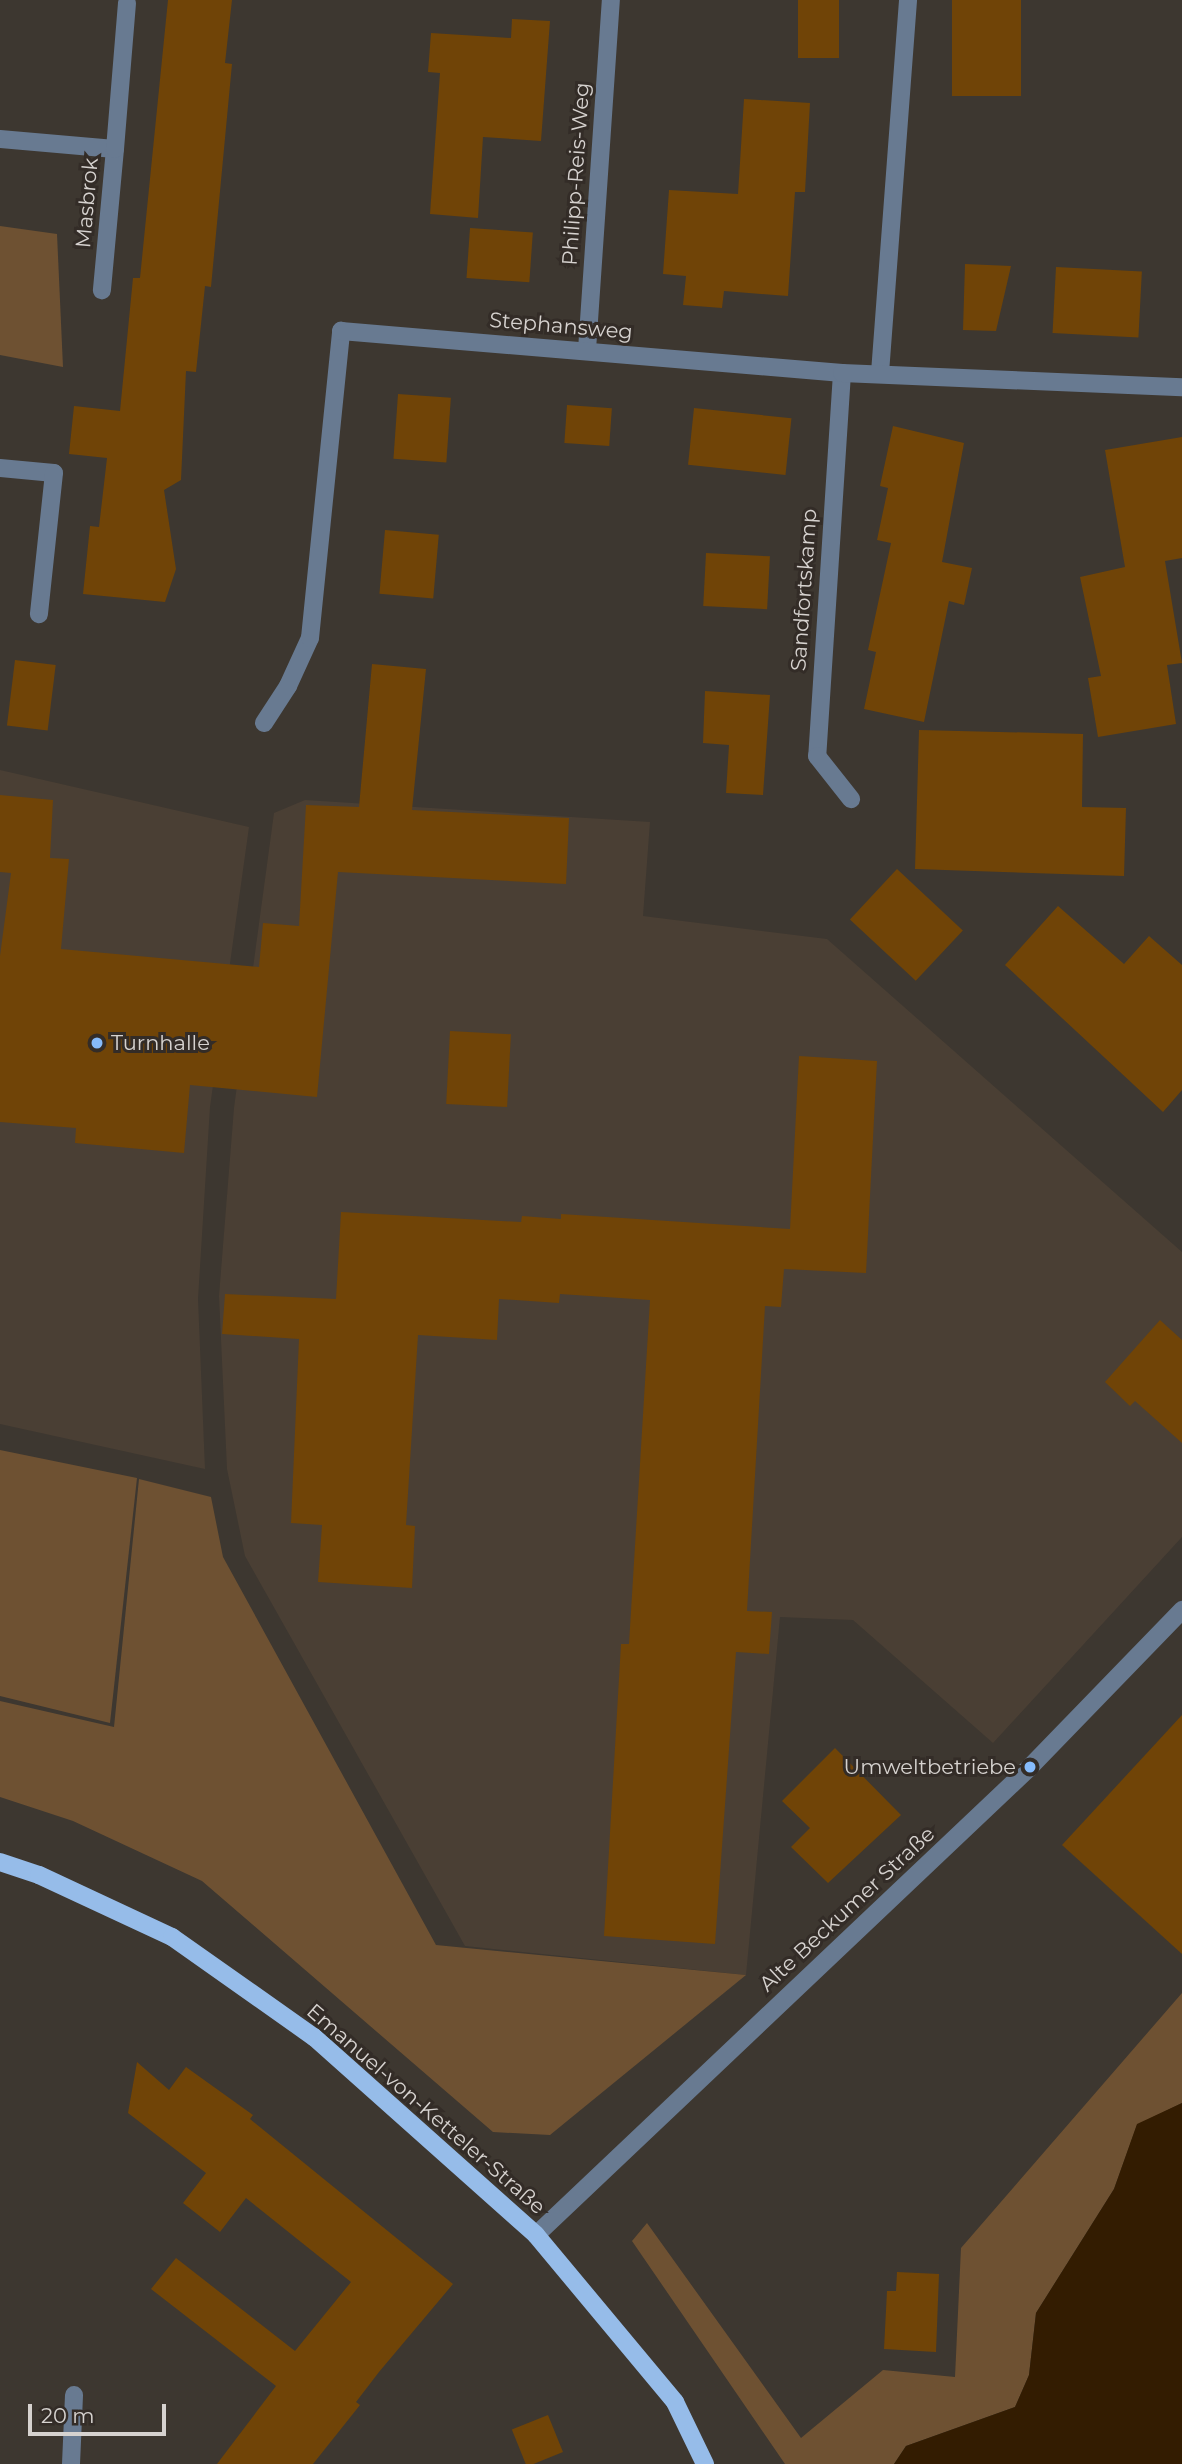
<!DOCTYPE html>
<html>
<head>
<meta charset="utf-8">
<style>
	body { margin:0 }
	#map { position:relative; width:1182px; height:2464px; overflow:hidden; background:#3d3730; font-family:Montserrat,sans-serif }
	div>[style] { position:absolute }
	.built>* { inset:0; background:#4a3f34 }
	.green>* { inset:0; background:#6e5132 }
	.water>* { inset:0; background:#331c01 }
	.building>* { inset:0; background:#704407; transform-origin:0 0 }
	.minor>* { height:18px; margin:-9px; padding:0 9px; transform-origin:9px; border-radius:9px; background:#687a91 }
	.major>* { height:18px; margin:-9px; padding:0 9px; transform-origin:9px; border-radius:9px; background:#96bce9 }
	.dots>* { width:19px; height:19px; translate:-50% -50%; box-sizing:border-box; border:4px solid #332c27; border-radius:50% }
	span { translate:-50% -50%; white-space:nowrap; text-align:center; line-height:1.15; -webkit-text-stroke:6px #332c27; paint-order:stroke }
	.street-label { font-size:21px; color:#d6d2cf }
	.poi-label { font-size:21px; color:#d6d2cf }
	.left { translate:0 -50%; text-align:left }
	.right { translate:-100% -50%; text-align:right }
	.scale { position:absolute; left:28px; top:2404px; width:138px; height:32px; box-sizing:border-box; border:4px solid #d6d2cf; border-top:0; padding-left:9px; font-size:21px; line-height:24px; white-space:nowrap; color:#d6d2cf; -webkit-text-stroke:5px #332c27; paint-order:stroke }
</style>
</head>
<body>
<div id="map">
	<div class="built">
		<i style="clip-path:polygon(0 770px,249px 827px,210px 1107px,198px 1299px,205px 1469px,0 1424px)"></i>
		<i style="clip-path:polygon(305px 800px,650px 822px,643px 916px,827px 939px,1182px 1252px,1182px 1537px,993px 1743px,853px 1620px,780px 1617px,746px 1975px,465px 1946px,245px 1556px,227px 1469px,219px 1296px,234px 1108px,274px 813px)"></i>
	</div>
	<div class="green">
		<i style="clip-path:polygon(0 226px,57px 234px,63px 367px,0 355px)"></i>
		<i style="clip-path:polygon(0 1450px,137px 1478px,110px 1723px,0 1696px)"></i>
		<i style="clip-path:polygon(139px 1479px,211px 1497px,223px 1557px,436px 1945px,746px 1975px,550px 2135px,493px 2132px,202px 1881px,73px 1821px,0 1797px,0 1701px,114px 1727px)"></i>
		<i style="clip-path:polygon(1182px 1993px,1182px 2103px,1137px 2125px,1114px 2189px,1036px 2313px,1029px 2375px,1015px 2407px,906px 2446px,894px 2464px,785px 2464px,632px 2241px,647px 2223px,801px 2438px,883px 2370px,955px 2377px,961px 2248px)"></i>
	</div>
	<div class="water">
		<i style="clip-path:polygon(1182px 2103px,1182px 2464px,894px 2464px,906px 2446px,1015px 2407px,1029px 2375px,1036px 2313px,1114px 2189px,1137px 2124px)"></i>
	</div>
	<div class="building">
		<i style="clip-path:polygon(168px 0,232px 0,225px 63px,232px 64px,211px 287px,205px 286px,196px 372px,186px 371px,181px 480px,164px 490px,176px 569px,165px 602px,83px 594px,90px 526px,99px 527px,107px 458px,69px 454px,74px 406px,120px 411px,133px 278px,140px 278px)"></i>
		<i style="left:798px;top:0;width:41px;height:58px"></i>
		<i style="left:952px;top:0;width:69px;height:96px"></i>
		<i style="clip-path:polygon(512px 19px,550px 21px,541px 141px,483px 137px,478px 218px,430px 214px,440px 73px,428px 72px,431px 33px,511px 38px)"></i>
		<i style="clip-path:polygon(744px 99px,810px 103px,805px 192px,795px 192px,788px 296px,724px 291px,722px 308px,683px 305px,686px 276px,663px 274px,669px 190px,738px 194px)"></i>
		<i style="left:470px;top:228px;width:63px;height:50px;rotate:4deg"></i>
		<i style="clip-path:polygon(965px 264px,1011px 266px,996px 331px,963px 330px)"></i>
		<i style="left:1056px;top:267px;width:86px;height:66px;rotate:3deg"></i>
		<i style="left:398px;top:394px;width:53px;height:65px;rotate:4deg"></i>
		<i style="left:567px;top:405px;width:45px;height:38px;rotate:4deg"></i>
		<i style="left:694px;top:408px;width:98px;height:57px;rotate:6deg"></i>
		<i style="clip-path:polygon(893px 426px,964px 443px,942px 562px,972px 568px,964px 605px,949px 601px,924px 722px,864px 709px,876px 652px,868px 650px,891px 543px,877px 540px,888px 488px,880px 486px)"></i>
		<i style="clip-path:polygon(1182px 437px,1182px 558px,1165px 561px,1182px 663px,1167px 665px,1176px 724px,1098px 737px,1088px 678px,1101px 676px,1080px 577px,1125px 567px,1105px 450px)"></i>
		<i style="left:385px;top:530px;width:54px;height:64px;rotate:5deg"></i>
		<i style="left:706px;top:553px;width:64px;height:53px;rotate:3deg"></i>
		<i style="left:15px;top:660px;width:41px;height:66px;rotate:7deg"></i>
		<i style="clip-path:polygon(372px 664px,426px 669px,412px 810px,569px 818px,566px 884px,338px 872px,317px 1097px,190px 1085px,184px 1153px,75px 1143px,76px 1128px,0 1122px,0 956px,11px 873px,0 872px,0 795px,53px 800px,50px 858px,69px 859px,61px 949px,259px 967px,263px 923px,299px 926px,306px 805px,359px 807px)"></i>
		<i style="clip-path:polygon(705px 691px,770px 695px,763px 795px,726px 793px,729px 745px,703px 743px)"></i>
		<i style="clip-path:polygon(919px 730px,1083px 734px,1082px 807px,1126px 808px,1124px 876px,915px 869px)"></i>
		<i style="left:897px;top:869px;width:90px;height:69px;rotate:43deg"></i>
		<i style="clip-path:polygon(1058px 906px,1124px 964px,1149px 936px,1182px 965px,1182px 1090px,1163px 1112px,1005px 965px)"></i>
		<i style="left:450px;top:1031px;width:61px;height:73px;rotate:3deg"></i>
		<i style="clip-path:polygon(799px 1056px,877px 1061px,866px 1273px,784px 1269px,781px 1307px,765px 1306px,747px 1611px,772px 1612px,769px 1654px,736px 1652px,715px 1944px,604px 1936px,621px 1644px,629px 1644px,650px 1300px,560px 1294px,559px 1303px,499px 1299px,497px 1340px,418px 1335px,406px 1525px,415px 1526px,412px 1588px,318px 1582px,322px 1525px,291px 1523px,299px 1339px,222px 1334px,225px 1294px,336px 1299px,341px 1212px,521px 1222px,522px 1216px,561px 1219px,561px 1214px,790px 1229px)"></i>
		<i style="clip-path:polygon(1160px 1320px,1182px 1340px,1182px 1443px,1135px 1401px,1130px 1406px,1105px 1382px)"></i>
		<i style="clip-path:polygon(1182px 1715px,1182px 1954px,1062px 1845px)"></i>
		<i style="clip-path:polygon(835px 1748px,901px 1815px,828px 1883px,791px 1847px,810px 1828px,782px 1801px)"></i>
		<i style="clip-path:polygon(137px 2062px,169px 2090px,186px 2067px,253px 2115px,250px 2119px,453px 2284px,379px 2372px,356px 2402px,360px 2405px,313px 2464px,217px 2464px,276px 2386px,151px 2289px,176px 2258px,295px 2351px,351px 2282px,246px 2198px,220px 2232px,183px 2203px,206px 2173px,128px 2113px)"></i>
		<i style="clip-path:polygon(897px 2272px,939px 2274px,936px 2352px,884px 2349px,887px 2291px,896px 2291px)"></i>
		<i style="left:548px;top:2415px;width:40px;height:39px;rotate:68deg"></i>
	</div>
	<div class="minor">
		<i style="left:0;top:139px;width:115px;rotate:5deg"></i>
		<i style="left:115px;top:149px;width:142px;rotate:95.3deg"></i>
		<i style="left:115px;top:149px;width:146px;rotate:-85.3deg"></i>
		<i style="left:587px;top:350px;width:351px;rotate:-86.1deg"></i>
		<i style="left:842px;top:373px;width:384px;rotate:93.7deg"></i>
		<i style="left:817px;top:756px;width:55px;rotate:51.7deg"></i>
		<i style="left:880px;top:373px;width:374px;rotate:-85.7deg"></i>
		<i style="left:0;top:468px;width:54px;rotate:5.3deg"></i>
		<i style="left:54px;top:473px;width:142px;rotate:96.1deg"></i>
		<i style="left:264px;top:723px;width:44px;rotate:-57deg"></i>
		<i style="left:288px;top:686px;width:53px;rotate:-65.4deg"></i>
		<i style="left:310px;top:638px;width:309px;rotate:-84.2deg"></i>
		<i style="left:341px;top:331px;width:503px;rotate:4.79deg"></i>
		<i style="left:842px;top:373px;width:340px;rotate:2.4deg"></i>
		<i style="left:536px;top:2235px;width:680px;rotate:-43.45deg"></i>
		<i style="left:1030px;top:1767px;width:219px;rotate:-45.9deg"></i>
		<i style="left:71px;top:2464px;width:69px;rotate:-87.5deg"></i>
	</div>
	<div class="major">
		<i style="left:0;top:1862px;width:41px;rotate:18.4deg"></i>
		<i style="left:39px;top:1875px;width:147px;rotate:25deg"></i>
		<i style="left:172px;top:1937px;width:174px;rotate:35.2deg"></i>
		<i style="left:314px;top:2037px;width:297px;rotate:41.7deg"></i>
		<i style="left:536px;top:2235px;width:217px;rotate:50.2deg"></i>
		<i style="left:675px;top:2402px;width:69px;rotate:64.2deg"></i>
	</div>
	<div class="dots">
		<i style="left:97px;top:1043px;background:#86bbfb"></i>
		<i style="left:1030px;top:1767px;background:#86bbfb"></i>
	</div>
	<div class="street-label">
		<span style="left:576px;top:174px;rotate:-86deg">Philipp-Reis-Weg</span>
		<span style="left:87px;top:203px;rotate:-85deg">Masbrok</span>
		<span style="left:561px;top:326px;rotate:5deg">Stephansweg</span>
		<span style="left:804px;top:590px;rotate:-86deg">Sandfortskamp</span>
		<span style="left:847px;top:1909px;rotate:-43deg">Alte Beckumer Straße</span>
		<span style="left:426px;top:2109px;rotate:41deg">Emanuel-von-Ketteler-Straße</span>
	</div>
	<div class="poi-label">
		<span class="left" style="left:111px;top:1043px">Turnhalle</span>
		<span class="right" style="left:1016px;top:1767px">Umweltbetriebe</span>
	</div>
	<div class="scale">20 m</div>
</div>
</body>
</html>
